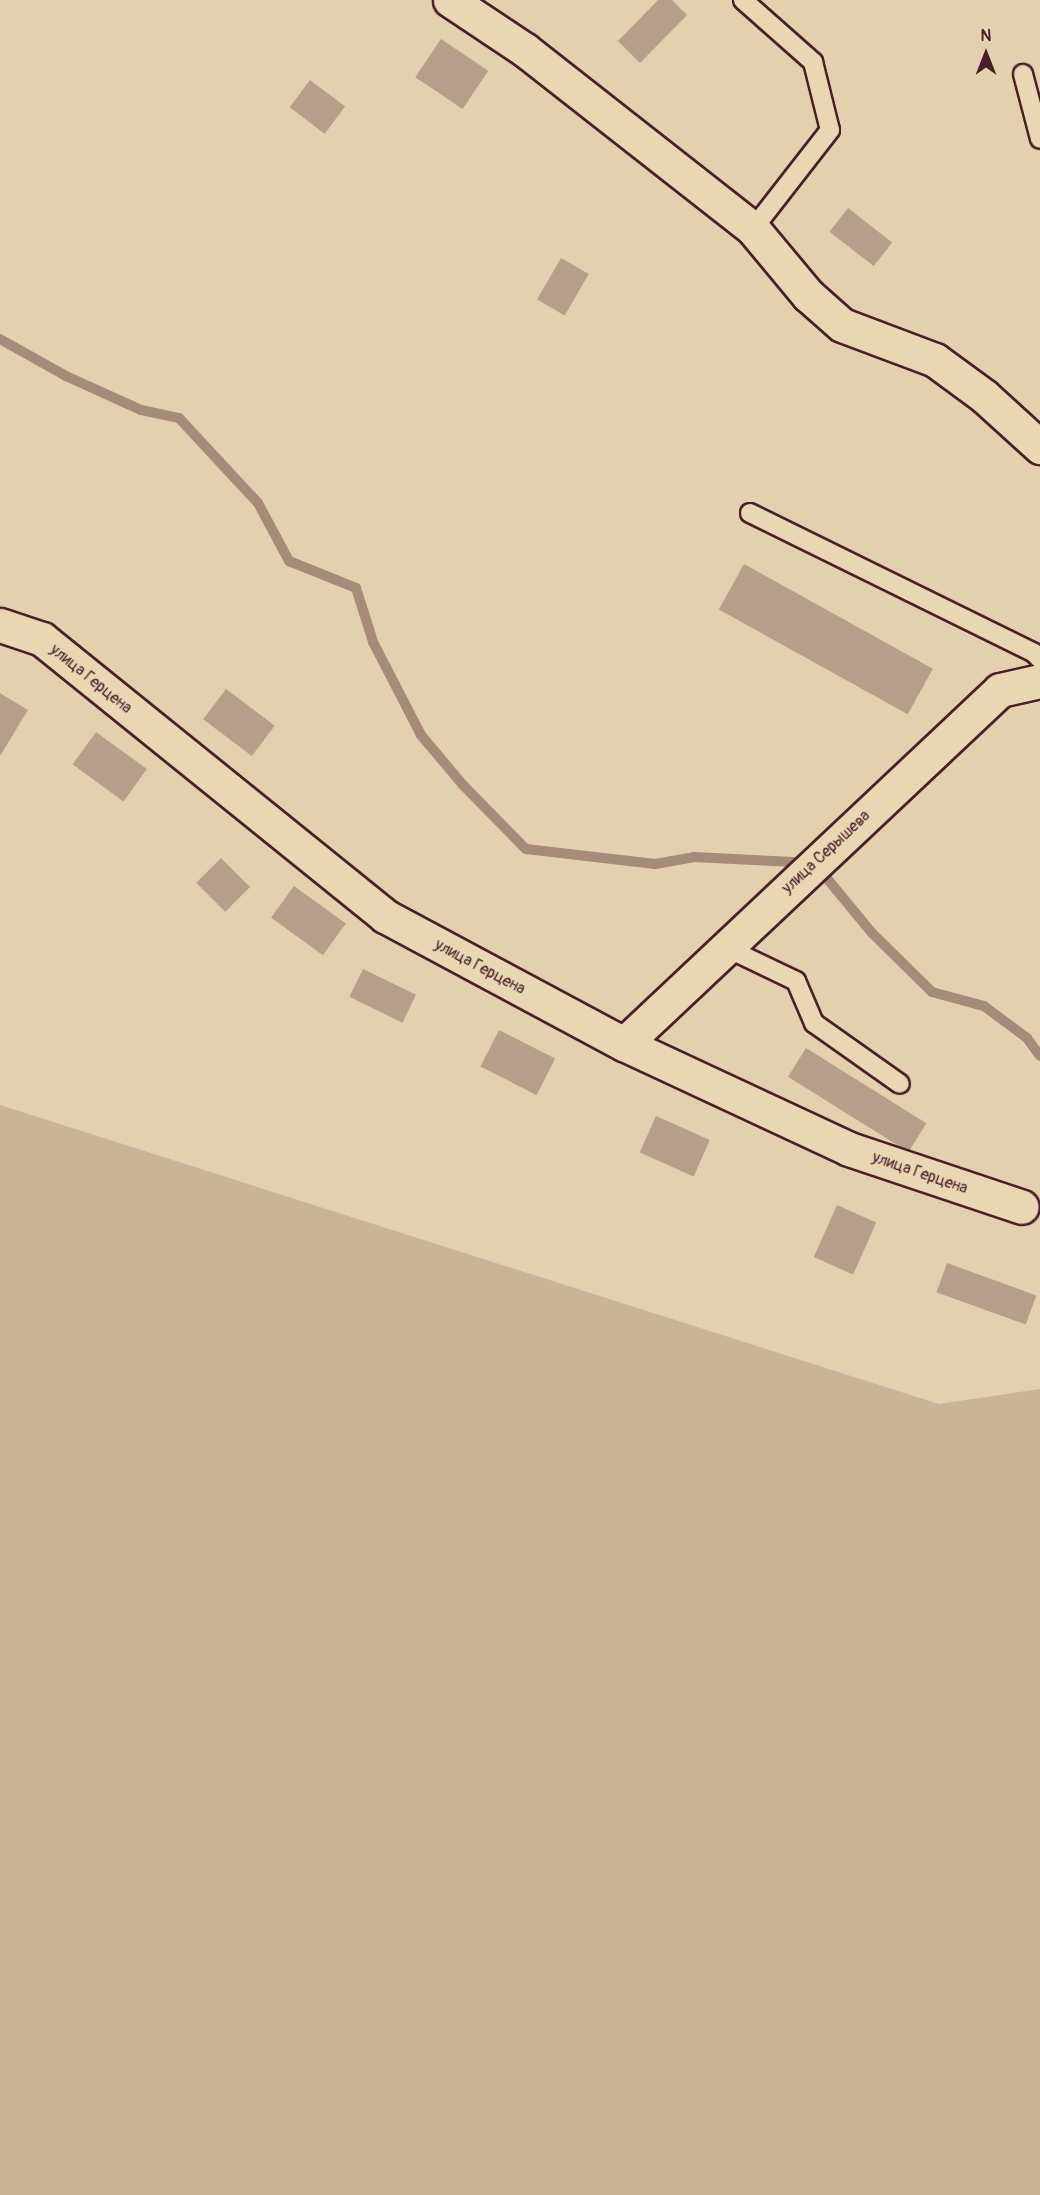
<!DOCTYPE html>
<html>
<head>
<meta charset="utf-8">
<style>
	body { margin:0 }
	#map { position:relative; width:1040px; height:2195px; overflow:hidden; background:#e3d0af; font-family:Pangolin,sans-serif }
	div>[style] { position:absolute }
	.green>* { inset:0; background:#cab399 }
	.stream>* { height:10px; margin:-5px; padding:0 5px; transform-origin:5px; border-radius:5px; background:#a68a7a }
	.building>* { inset:0; background:#b79e8a; transform-origin:0 0 }
	.roads { filter:drop-shadow(2px 0 #4a1f2b) drop-shadow(-2px 0 #4a1f2b) drop-shadow(0 2px #4a1f2b) drop-shadow(0 -2px #4a1f2b) }
	.service>* { height:18px; margin:-9px; padding:0 9px; transform-origin:9px; border-radius:9px; background:#e9d7b4 }
	.minor>* { height:33px; margin:-16.5px; padding:0 16.5px; transform-origin:16.5px; border-radius:16.5px; background:#e9d7b4 }
	span { translate:-50% -50%; white-space:nowrap; text-align:center; line-height:1.15; -webkit-text-stroke:6px #e9d7b4; paint-order:stroke }
	.street-label { font-size:16px; color:#4a1f2b }
	.north { position:absolute; left:956px; top:24px; width:60px; height:60px; -webkit-text-stroke:4px #e9d7b4; paint-order:stroke; rotate:0deg; font-size:16px; font-weight:700; line-height:24px; text-align:center; color:#4a1f2b }
	.north::after { content:''; display:block; margin:auto; width:21px; height:27px; background:#4a1f2b; clip-path:polygon(50% 0,100% 100%,50% 72%,0 100%) }
</style>
</head>
<body>
<div id="map">
	<div class="green">
		<i style="clip-path:polygon(0 1105px,939px 1404px,1040px 1389px,1040px 2195px,0 2195px)"></i>
	</div>
	<div class="stream">
		<i style="left:0;top:339px;width:76px;rotate:29.3deg"></i>
		<i style="left:66px;top:376px;width:82px;rotate:24.4deg"></i>
		<i style="left:141px;top:410px;width:39px;rotate:12deg"></i>
		<i style="left:179px;top:418px;width:116px;rotate:47.1deg"></i>
		<i style="left:258px;top:503px;width:66px;rotate:61.9deg"></i>
		<i style="left:289px;top:561px;width:72px;rotate:21.9deg"></i>
		<i style="left:356px;top:588px;width:57px;rotate:72.5deg"></i>
		<i style="left:373px;top:642px;width:105px;rotate:62.7deg"></i>
		<i style="left:421px;top:735px;width:65px;rotate:50deg"></i>
		<i style="left:463px;top:785px;width:90px;rotate:45.5deg"></i>
		<i style="left:526px;top:849px;width:130px;rotate:6.6deg"></i>
		<i style="left:655px;top:864px;width:40px;rotate:-10deg"></i>
		<i style="left:694px;top:857px;width:100px;rotate:2.9deg"></i>
		<i style="left:825px;top:876px;width:74px;rotate:50.5deg"></i>
		<i style="left:872px;top:933px;width:84px;rotate:44.5deg"></i>
		<i style="left:932px;top:992px;width:54px;rotate:15.1deg"></i>
		<i style="left:984px;top:1006px;width:54px;rotate:36.7deg"></i>
		<i style="left:1027px;top:1038px;width:22px;rotate:54deg"></i>
	</div>
	<div class="building">
		<i style="clip-path:polygon(658px 0,672px 0,687px 15px,640px 63px,618px 41px)"></i>
		<i style="left:441px;top:39px;width:57px;height:46px;rotate:34deg"></i>
		<i style="left:310px;top:80px;width:44px;height:34px;rotate:37deg"></i>
		<i style="left:848px;top:208px;width:56px;height:30px;rotate:38deg"></i>
		<i style="left:561px;top:258px;width:32px;height:48px;rotate:30deg"></i>
		<i style="left:744px;top:564px;width:216px;height:52px;rotate:29deg"></i>
		<i style="left:226px;top:689px;width:61px;height:38px;rotate:37deg"></i>
		<i style="clip-path:polygon(0 693px,28px 710px,0 756px)"></i>
		<i style="left:96px;top:732px;width:63px;height:40px;rotate:36deg"></i>
		<i style="left:221px;top:858px;width:41px;height:35px;rotate:45deg"></i>
		<i style="left:294px;top:886px;width:64px;height:39px;rotate:36deg"></i>
		<i style="left:363px;top:969px;width:59px;height:31px;rotate:26deg"></i>
		<i style="left:499px;top:1030px;width:63px;height:41px;rotate:27deg"></i>
		<i style="left:806px;top:1048px;width:142px;height:34px;rotate:32deg"></i>
		<i style="left:656px;top:1116px;width:59px;height:40px;rotate:24deg"></i>
		<i style="left:837px;top:1205px;width:43px;height:57px;rotate:24deg"></i>
		<i style="left:947px;top:1263px;width:95px;height:31px;rotate:20deg"></i>
	</div>
	<div class="roads">
		<div class="service">
			<i style="left:743px;top:0;width:94px;rotate:41.5deg"></i>
			<i style="left:813px;top:62px;width:70px;rotate:76deg"></i>
			<i style="left:830px;top:130px;width:125px;rotate:127.9deg"></i>
			<i style="left:1023px;top:74px;width:67px;rotate:75.3deg"></i>
			<i style="left:750px;top:513px;width:317px;rotate:26.2deg"></i>
			<i style="left:1034px;top:653px;width:8px;rotate:45deg"></i>
			<i style="left:725px;top:947px;width:79px;rotate:25.6deg"></i>
			<i style="left:796px;top:981px;width:46px;rotate:66.8deg"></i>
			<i style="left:814px;top:1023px;width:105px;rotate:35.3deg"></i>
		</div>
		<div class="minor">
			<i style="left:450px;top:0;width:90px;rotate:33.7deg"></i>
			<i style="left:525px;top:50px;width:290px;rotate:38.1deg"></i>
			<i style="left:753px;top:229px;width:86px;rotate:50.2deg"></i>
			<i style="left:808px;top:295px;width:45px;rotate:41.4deg"></i>
			<i style="left:842px;top:325px;width:99px;rotate:20.6deg"></i>
			<i style="left:935px;top:360px;width:61px;rotate:36.3deg"></i>
			<i style="left:984px;top:396px;width:76px;rotate:42.3deg"></i>
			<i style="left:0;top:625px;width:44px;rotate:18.4deg"></i>
			<i style="left:42px;top:639px;width:441px;rotate:38.9deg"></i>
			<i style="left:385px;top:916px;width:271px;rotate:28.2deg"></i>
			<i style="left:624px;top:1044px;width:248px;rotate:25deg"></i>
			<i style="left:849px;top:1149px;width:182px;rotate:18.5deg"></i>
			<i style="left:624px;top:1044px;width:516px;rotate:-43.27deg"></i>
			<i style="left:1000px;top:690px;width:41px;rotate:-12.7deg"></i>
		</div>
	</div>
	<div class="street-label">
		<span style="left:91px;top:679px;rotate:39deg">улица Герцена</span>
		<span style="left:826px;top:852px;rotate:-43deg">улица Серышева</span>
		<span style="left:480px;top:967px;rotate:28deg">улица Герцена</span>
		<span style="left:920px;top:1173px;rotate:19deg">улица Герцена</span>
	</div>
	<div class="north">N</div>
</div>
</body>
</html>
